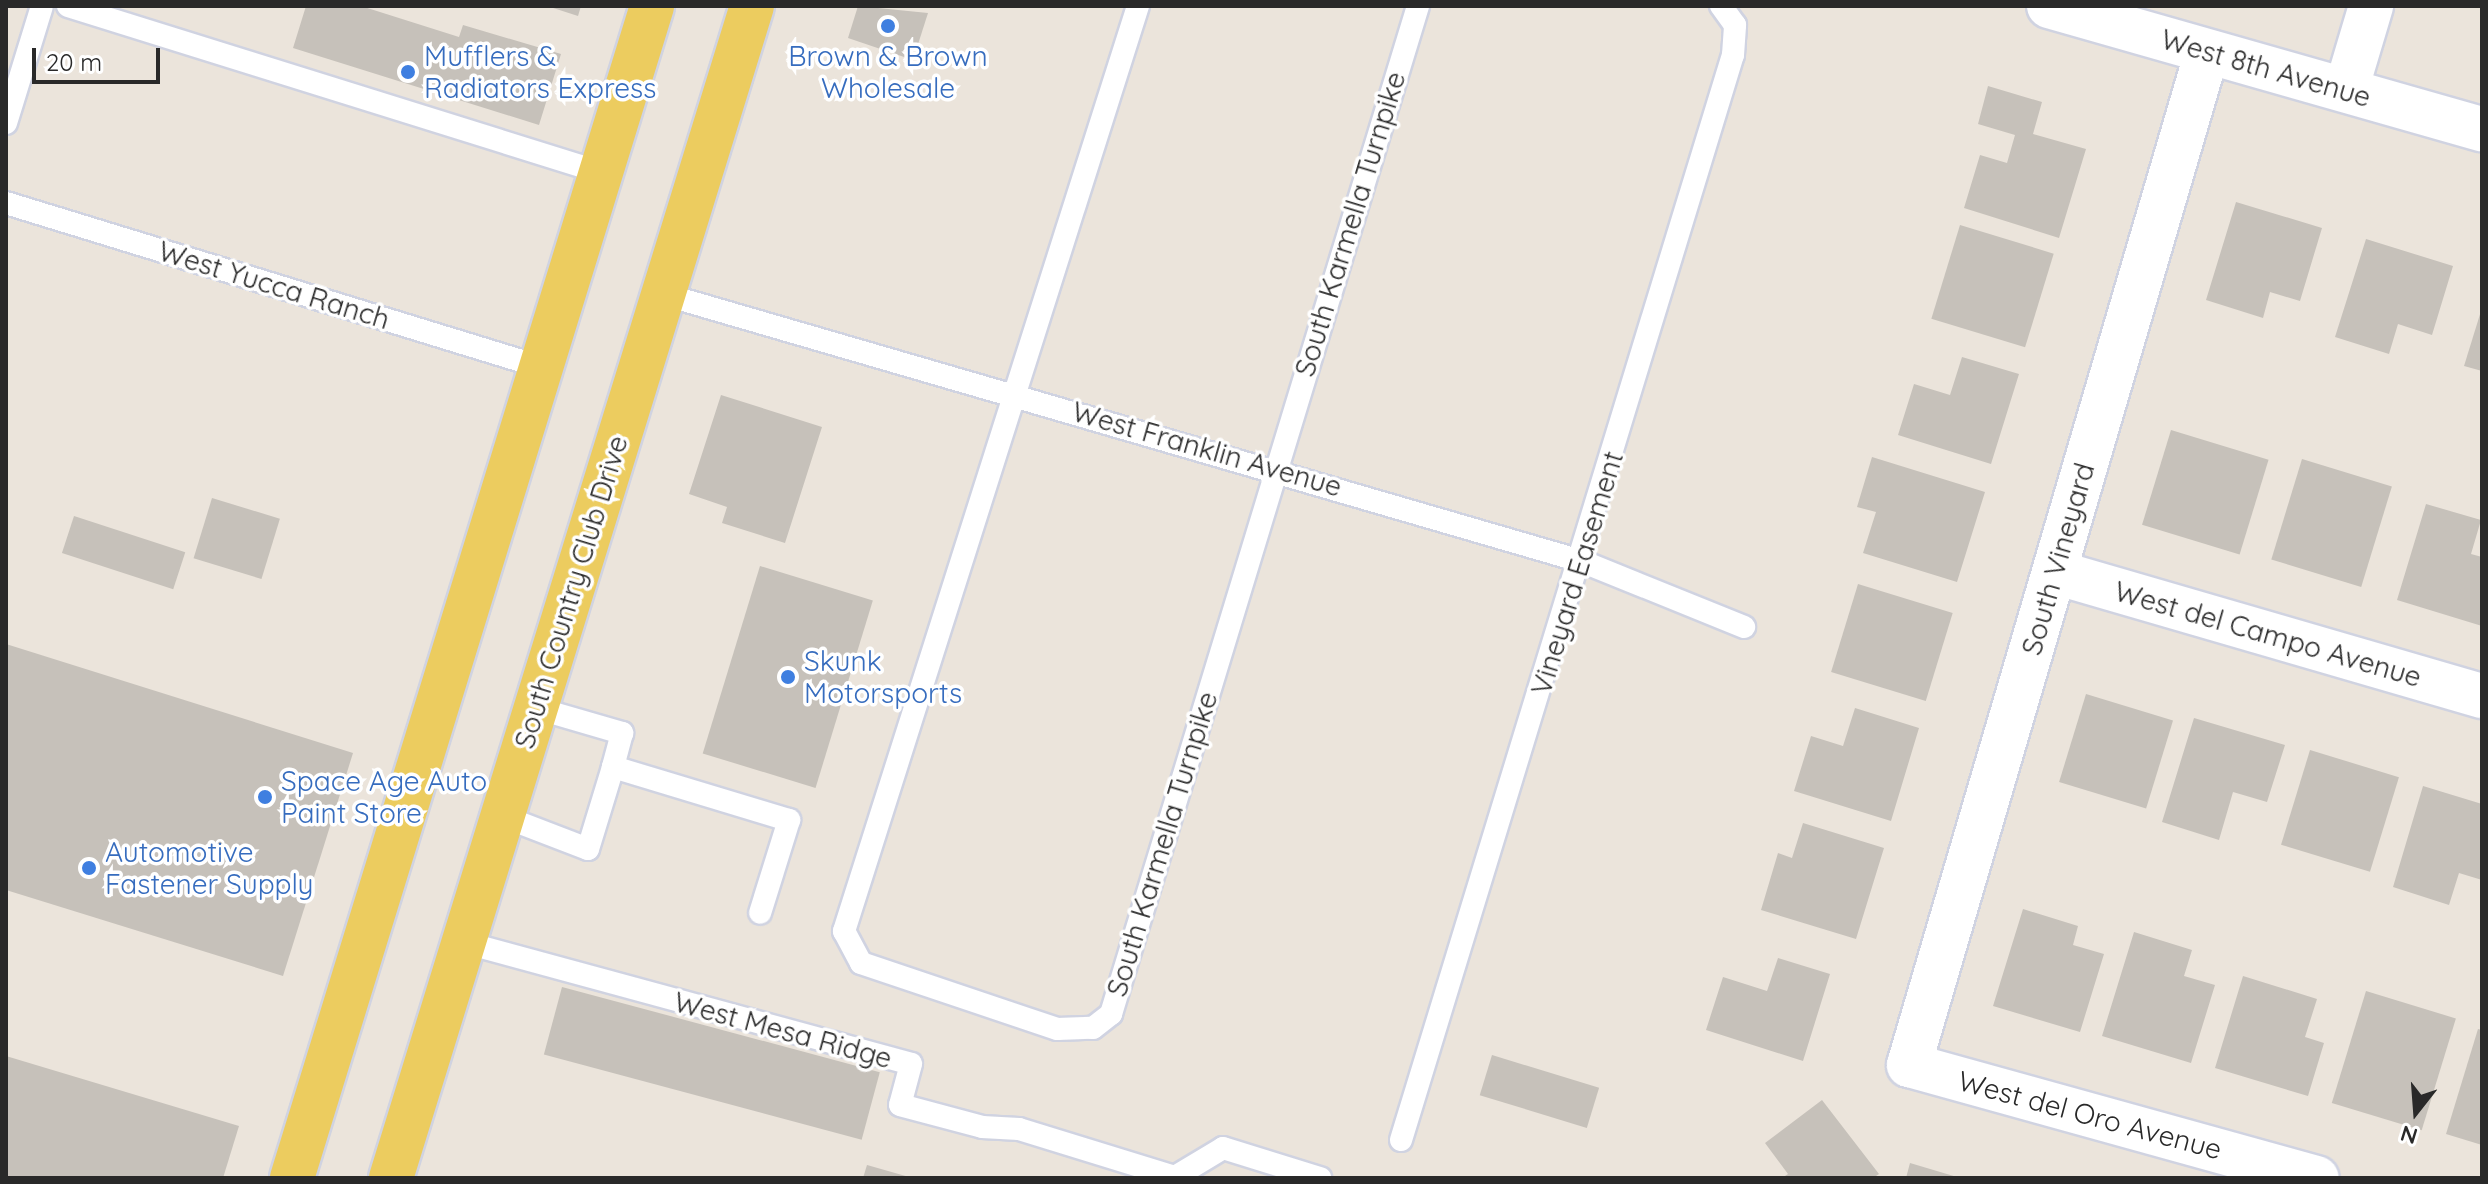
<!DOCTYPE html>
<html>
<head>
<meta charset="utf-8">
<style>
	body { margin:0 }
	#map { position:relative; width:2488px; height:1184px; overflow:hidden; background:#ebe4db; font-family:Quicksand,sans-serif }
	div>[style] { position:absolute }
	.building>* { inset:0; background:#c6c1ba; transform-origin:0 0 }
	.roads { filter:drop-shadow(2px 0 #d0d3e1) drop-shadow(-2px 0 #d0d3e1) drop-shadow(0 2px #d0d3e1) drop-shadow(0 -2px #d0d3e1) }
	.lane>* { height:22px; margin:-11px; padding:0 11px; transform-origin:11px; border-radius:11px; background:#fff }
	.street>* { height:44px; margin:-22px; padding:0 22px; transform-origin:22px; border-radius:22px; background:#fff }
	.secondary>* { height:44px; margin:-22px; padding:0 22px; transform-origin:22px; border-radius:22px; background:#fff }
	.primary>* { height:44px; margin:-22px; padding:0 22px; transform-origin:22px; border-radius:22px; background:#eccc5f }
	.dots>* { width:22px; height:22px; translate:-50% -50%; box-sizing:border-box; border:4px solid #fff; border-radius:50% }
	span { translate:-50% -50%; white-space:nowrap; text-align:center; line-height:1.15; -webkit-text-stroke:7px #fff; paint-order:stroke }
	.shop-label { font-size:28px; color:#366cbe }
	.left { translate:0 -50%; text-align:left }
	.street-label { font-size:28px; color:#292929 }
	.frame { position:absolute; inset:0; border:8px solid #292929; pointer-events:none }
	.north { position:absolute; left:2376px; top:1072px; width:80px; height:80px; -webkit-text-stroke:6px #fff; paint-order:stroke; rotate:197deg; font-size:22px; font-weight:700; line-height:32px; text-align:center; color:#292929 }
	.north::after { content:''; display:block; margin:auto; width:28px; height:36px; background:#292929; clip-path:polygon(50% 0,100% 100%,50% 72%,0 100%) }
	.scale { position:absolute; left:32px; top:48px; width:128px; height:36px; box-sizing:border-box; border:4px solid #292929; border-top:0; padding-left:10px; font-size:24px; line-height:28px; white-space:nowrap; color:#292929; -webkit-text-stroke:6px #fff; paint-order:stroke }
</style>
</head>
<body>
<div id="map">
	<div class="building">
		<i style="clip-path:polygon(306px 6px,361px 6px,459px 37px,463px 25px,561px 54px,539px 125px,293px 48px)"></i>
		<i style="clip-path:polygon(547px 6px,581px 6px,578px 16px)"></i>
		<i style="clip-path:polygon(858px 6px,928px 13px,913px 60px,848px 38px)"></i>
		<i style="clip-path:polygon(1988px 86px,2042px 102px,2033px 134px,2086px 149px,2059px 238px,1964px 208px,1980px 155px,2007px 163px,2015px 135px,1978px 124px)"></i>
		<i style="clip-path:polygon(2236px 202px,2322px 228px,2300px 301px,2270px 292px,2263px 318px,2206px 300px)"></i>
		<i style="left:1960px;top:225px;width:98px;height:98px;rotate:17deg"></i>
		<i style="clip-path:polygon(2366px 239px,2453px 266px,2432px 335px,2398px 324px,2389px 354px,2335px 337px)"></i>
		<i style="clip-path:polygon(2481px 311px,2482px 311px,2482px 371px,2464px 366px)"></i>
		<i style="clip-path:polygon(1962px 357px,2019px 374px,1991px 464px,1898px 435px,1914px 384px,1950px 395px)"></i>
		<i style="clip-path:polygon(721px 395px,822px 427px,785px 543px,722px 523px,727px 507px,689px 494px)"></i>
		<i style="left:2171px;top:430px;width:102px;height:99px;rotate:17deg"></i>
		<i style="clip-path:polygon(1872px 457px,1985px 492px,1957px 582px,1863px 553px,1876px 512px,1857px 507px)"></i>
		<i style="left:2302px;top:459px;width:94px;height:105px;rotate:17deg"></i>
		<i style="left:212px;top:498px;width:71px;height:63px;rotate:17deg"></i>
		<i style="clip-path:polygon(2426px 504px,2481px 520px,2471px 554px,2482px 557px,2482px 626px,2397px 600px)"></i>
		<i style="left:74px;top:516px;width:117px;height:39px;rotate:18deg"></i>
		<i style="left:760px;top:566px;width:118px;height:196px;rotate:17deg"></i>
		<i style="left:1858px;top:584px;width:99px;height:92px;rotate:17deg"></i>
		<i style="clip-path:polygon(6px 644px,353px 753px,283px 976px,6px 890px)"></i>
		<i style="left:2086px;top:694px;width:91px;height:92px;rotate:17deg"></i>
		<i style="clip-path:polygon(1855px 708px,1919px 728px,1891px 821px,1794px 791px,1811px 736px,1843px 746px)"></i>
		<i style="clip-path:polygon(2194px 718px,2285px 745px,2267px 802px,2233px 792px,2219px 840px,2162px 822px)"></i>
		<i style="left:2310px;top:750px;width:93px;height:99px;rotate:17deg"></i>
		<i style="clip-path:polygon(2423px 786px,2482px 804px,2482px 880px,2459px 873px,2449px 905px,2393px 887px)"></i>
		<i style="clip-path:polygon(1803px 823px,1884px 848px,1856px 939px,1761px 910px,1778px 853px,1792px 858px)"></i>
		<i style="clip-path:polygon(2023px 909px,2078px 926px,2073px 945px,2104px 954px,2080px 1032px,1993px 1006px)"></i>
		<i style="clip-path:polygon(2134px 932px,2192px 950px,2184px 976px,2215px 985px,2191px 1063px,2102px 1036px)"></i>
		<i style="clip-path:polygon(1778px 958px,1830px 974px,1803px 1061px,1706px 1030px,1723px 977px,1767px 991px)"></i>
		<i style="clip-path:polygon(2243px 976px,2317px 999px,2305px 1037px,2324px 1043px,2308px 1096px,2215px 1068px)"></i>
		<i style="left:562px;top:987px;width:329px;height:70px;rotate:15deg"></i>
		<i style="left:2366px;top:991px;width:94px;height:117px;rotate:17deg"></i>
		<i style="clip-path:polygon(2478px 1029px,2482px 1030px,2482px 1145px,2446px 1134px)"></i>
		<i style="left:1492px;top:1055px;width:112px;height:42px;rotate:17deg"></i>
		<i style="clip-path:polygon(6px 1056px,239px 1126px,223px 1178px,6px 1178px)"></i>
		<i style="clip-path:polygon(1822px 1100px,1879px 1174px,1873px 1178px,1782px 1178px,1788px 1174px,1765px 1143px)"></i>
		<i style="clip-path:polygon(1910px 1163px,1957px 1177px,1956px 1178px,1906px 1178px)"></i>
		<i style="clip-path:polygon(867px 1165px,909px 1177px,908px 1178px,863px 1178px)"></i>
	</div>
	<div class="roads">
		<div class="lane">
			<i style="left:68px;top:6px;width:557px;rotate:17.33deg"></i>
			<i style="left:1138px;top:6px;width:971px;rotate:107.63deg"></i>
			<i style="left:844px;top:931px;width:36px;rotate:62deg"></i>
			<i style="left:861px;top:963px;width:207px;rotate:18.6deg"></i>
			<i style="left:1057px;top:1029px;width:36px;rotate:-2deg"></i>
			<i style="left:1093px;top:1028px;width:23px;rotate:-38deg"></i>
			<i style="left:1111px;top:1014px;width:1054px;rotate:-73.06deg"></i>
			<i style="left:6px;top:123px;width:122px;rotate:-72.9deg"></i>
			<i style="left:6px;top:203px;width:560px;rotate:17.04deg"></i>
			<i style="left:663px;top:294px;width:956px;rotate:16.22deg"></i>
			<i style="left:1581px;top:561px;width:176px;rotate:22deg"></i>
			<i style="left:536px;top:708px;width:90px;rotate:16.2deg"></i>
			<i style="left:622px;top:733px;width:35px;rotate:105deg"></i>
			<i style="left:613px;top:767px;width:184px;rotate:16.8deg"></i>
			<i style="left:789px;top:820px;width:97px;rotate:107.3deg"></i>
			<i style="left:502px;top:816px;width:92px;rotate:21deg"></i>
			<i style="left:588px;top:849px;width:86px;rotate:-73deg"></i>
			<i style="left:463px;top:942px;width:464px;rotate:15.2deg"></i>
			<i style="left:911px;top:1064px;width:42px;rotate:105deg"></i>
			<i style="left:900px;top:1105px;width:85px;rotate:15deg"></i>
			<i style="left:982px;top:1127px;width:37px;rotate:3deg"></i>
			<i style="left:1019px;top:1129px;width:163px;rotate:17.1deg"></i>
			<i style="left:1175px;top:1177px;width:56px;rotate:-31.1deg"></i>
			<i style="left:1223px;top:1148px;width:102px;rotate:17.2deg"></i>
			<i style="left:1401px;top:1140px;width:1135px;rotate:-72.99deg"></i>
			<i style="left:1733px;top:55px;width:30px;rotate:-86deg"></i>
			<i style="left:1735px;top:25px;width:24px;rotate:-126deg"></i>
		</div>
		<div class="street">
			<i style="left:2207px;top:52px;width:1056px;rotate:106.39deg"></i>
			<i style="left:1909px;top:1065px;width:423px;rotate:15.5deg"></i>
			<i style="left:2346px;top:90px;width:88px;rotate:-73.4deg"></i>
			<i style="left:2055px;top:572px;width:445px;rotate:16.2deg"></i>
		</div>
		<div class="secondary">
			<i style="left:2049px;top:6px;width:450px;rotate:15.9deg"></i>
		</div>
		<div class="primary">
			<i style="left:292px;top:1178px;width:1226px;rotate:-72.92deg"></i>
			<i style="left:391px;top:1178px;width:1226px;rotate:-72.88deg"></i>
		</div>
	</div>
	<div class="dots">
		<i style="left:888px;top:26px;background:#3f7fe0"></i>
		<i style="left:408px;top:72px;background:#3f7fe0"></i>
		<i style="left:788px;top:677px;background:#3f7fe0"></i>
		<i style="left:265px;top:797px;background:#3f7fe0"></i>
		<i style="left:89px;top:868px;background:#3f7fe0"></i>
	</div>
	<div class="shop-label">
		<span class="left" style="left:424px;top:72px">Mufflers &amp;<br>Radiators Express</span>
		<span style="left:888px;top:72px">Brown &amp; Brown<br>Wholesale</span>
		<span class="left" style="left:804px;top:677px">Skunk<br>Motorsports</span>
		<span class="left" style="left:281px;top:797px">Space Age Auto<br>Paint Store</span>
		<span class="left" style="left:105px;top:868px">Automotive<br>Fastener Supply</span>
	</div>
	<div class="street-label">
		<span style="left:2266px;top:68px;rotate:16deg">West 8th Avenue</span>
		<span style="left:1350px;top:224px;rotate:-73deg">South Karmella Turnpike</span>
		<span style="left:274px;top:285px;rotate:17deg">West Yucca Ranch</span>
		<span style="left:1207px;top:449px;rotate:16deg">West Franklin Avenue</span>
		<span style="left:2058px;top:559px;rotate:-74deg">South Vineyard</span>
		<span style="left:1577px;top:573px;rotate:-73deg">Vineyard Easement</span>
		<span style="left:571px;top:592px;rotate:-73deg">South Country Club Drive</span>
		<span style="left:2268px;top:634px;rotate:16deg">West del Campo Avenue</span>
		<span style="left:1162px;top:844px;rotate:-73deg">South Karmella Turnpike</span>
		<span style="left:783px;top:1030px;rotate:15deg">West Mesa Ridge</span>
		<span style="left:2090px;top:1115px;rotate:15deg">West del Oro Avenue</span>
	</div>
	<div class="frame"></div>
	<div class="north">N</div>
	<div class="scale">20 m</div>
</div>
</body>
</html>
